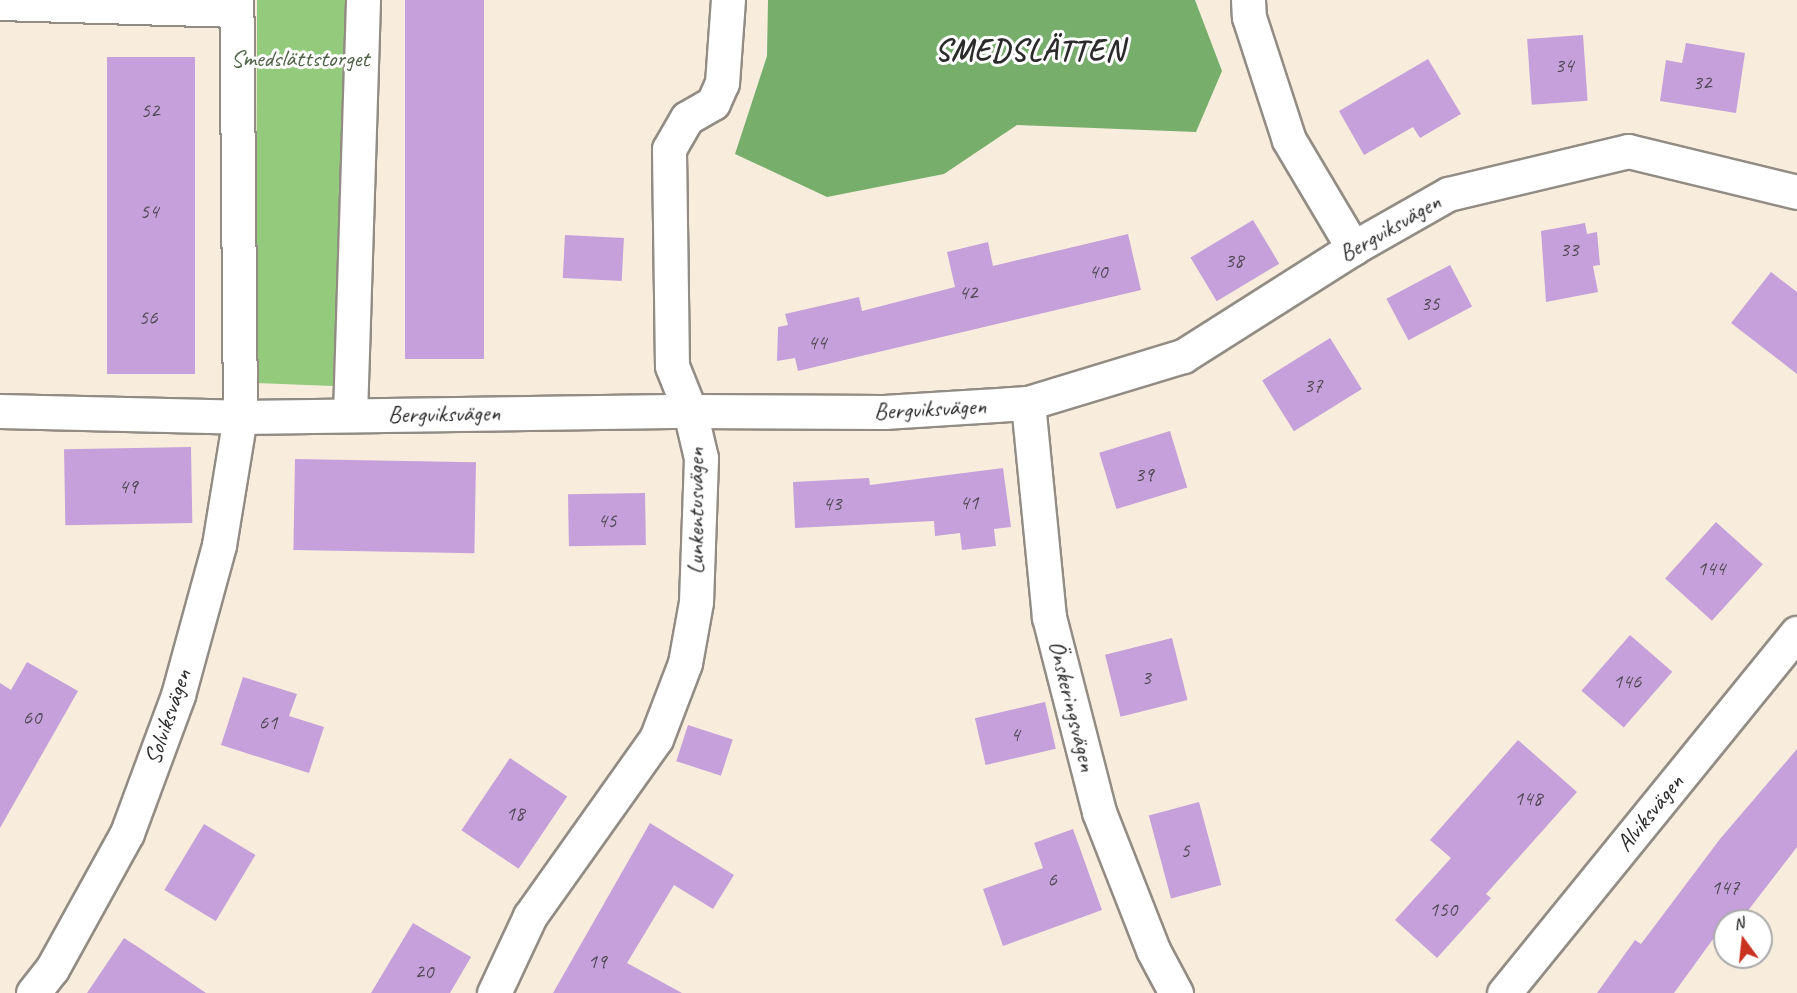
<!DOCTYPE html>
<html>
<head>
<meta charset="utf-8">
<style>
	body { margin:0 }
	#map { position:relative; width:1797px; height:993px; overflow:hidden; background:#f8eddd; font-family:Caveat,sans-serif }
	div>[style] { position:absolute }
	.green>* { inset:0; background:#94ca7c }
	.forest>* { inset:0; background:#77ae6c }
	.building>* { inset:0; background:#c5a0da; transform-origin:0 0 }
	.roads { filter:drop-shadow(2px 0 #928c84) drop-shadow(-2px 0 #928c84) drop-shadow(0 2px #928c84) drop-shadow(0 -2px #928c84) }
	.minor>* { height:33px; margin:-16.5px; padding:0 16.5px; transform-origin:16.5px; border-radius:16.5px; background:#fff }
	.tertiary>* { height:33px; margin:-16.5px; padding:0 16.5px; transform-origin:16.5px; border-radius:16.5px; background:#fff }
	span { translate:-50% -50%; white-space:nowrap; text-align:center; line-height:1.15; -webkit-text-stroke:6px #fff; paint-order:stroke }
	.number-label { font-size:21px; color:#524857 }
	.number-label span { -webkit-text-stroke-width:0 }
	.park-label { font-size:24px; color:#506347 }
	.street-label { font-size:24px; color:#2b2b2b }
	.district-label { font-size:30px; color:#2b2b2b; font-weight:700; letter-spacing:1.5px }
	.north { position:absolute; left:1713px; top:909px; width:60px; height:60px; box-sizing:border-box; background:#fff; border:2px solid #aaa; border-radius:50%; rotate:345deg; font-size:16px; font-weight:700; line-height:24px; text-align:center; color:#2b2b2b }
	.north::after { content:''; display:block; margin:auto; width:21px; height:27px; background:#c8321e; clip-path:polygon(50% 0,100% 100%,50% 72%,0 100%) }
</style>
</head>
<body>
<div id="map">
	<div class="green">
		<i style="clip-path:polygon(257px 0,346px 0,333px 386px,256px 383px)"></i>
	</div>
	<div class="forest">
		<i style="clip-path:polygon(768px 0,1195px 0,1222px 71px,1196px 132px,1017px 125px,944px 174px,827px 197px,735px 154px,767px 56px)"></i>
	</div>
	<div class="building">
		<i style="left:405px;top:0;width:79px;height:359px"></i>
		<i style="left:1583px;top:35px;width:66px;height:56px;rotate:86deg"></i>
		<i style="clip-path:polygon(1686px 43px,1745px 53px,1736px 113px,1660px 101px,1666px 60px,1682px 63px)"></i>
		<i style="left:107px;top:57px;width:88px;height:317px"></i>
		<i style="clip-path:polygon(1428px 59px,1461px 114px,1420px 138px,1413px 127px,1364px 155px,1339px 111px)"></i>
		<i style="left:1253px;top:220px;width:51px;height:73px;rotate:59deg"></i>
		<i style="clip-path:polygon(1585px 223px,1587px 234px,1597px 232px,1600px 265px,1593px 266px,1598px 292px,1546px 302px,1541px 231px)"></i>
		<i style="clip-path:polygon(1128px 234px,1141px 290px,798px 371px,795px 358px,777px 361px,778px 327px,788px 325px,785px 314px,859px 297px,862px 311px,955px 287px,947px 252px,988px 242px,993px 266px)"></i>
		<i style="left:565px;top:235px;width:59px;height:43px;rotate:3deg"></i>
		<i style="left:1450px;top:265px;width:47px;height:72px;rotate:62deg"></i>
		<i style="clip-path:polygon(1771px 272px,1797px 292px,1797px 374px,1731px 323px)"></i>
		<i style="left:1330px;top:338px;width:60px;height:80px;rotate:58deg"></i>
		<i style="left:1170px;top:431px;width:59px;height:74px;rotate:73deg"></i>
		<i style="left:191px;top:447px;width:76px;height:127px;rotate:89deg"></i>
		<i style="left:295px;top:459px;width:181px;height:91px;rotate:1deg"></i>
		<i style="clip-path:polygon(1003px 468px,1011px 527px,994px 529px,996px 546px,962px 550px,960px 533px,935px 536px,934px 521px,795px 528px,793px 482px,869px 478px,870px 485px)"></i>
		<i style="left:645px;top:493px;width:52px;height:77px;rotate:89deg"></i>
		<i style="left:1716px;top:522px;width:63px;height:76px;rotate:42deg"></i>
		<i style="left:1630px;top:635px;width:56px;height:74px;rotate:41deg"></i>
		<i style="left:1172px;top:638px;width:64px;height:69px;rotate:76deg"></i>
		<i style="clip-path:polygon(27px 662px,78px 691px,0 828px,0 683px,11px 690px)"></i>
		<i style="clip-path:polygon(243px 677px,297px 694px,289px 716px,324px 727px,309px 773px,221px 745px)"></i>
		<i style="left:1045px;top:702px;width:48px;height:72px;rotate:77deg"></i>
		<i style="left:688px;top:725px;width:47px;height:38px;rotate:18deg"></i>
		<i style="clip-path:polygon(1518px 740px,1577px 792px,1486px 894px,1491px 898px,1437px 958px,1395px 920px,1451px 858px,1430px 840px)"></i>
		<i style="clip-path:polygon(1797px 749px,1797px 847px,1740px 921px,1725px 921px,1725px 930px,1721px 928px,1674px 993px,1597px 993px,1635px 940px,1641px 944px,1720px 839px)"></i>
		<i style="left:510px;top:758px;width:69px;height:87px;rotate:34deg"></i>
		<i style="left:1199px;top:802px;width:86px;height:52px;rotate:75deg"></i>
		<i style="clip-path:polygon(650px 823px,734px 875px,713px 909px,674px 885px,627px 963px,682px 993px,553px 993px)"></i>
		<i style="left:204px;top:824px;width:60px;height:77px;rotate:31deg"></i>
		<i style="clip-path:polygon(1073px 829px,1102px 910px,1003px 946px,983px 889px,1043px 868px,1034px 843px)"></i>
		<i style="clip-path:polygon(413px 923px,471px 957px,450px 993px,371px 993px)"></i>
		<i style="clip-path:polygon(124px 938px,141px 949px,206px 993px,87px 993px)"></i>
	</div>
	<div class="roads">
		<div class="minor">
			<i style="left:1248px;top:0;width:17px;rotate:87deg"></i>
			<i style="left:1249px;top:17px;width:129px;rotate:72deg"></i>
			<i style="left:1289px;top:140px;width:126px;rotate:59.3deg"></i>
			<i style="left:0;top:3px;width:236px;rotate:1.7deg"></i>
			<i style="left:1028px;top:403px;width:215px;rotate:84.4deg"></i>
			<i style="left:1049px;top:617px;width:201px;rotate:75.6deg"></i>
			<i style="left:1099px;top:812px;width:148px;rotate:68.6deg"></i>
			<i style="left:1153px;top:950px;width:49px;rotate:61.9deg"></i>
			<i style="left:0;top:411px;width:240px;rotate:1.4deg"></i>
			<i style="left:240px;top:417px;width:450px;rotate:-0.8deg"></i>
			<i style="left:690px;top:411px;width:194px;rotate:0.3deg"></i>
			<i style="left:884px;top:412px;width:144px;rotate:-3.6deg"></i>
			<i style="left:1028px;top:403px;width:162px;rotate:-16.9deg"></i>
			<i style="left:1183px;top:356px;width:201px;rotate:-32.4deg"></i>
			<i style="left:1353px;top:248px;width:109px;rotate:-29.6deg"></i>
			<i style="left:1448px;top:194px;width:185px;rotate:-13.4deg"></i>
			<i style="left:1628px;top:151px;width:174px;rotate:13.6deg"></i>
			<i style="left:350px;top:415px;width:415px;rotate:-88.2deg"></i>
			<i style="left:33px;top:993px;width:31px;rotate:-52deg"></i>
			<i style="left:52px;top:969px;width:155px;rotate:-61.1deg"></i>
			<i style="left:127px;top:833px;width:147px;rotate:-69.7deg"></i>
			<i style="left:178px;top:695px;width:156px;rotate:-74.7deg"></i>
			<i style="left:219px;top:545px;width:130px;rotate:-80.7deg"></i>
			<i style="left:240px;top:417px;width:417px;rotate:-90.5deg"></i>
			<i style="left:494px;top:993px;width:85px;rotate:-64.9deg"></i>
			<i style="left:530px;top:916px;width:217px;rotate:-54.6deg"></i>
			<i style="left:656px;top:739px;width:81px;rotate:-69.1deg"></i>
			<i style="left:685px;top:663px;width:62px;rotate:-79.8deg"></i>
			<i style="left:696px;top:602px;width:144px;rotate:-88deg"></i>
			<i style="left:701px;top:458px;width:48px;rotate:-103.2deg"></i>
			<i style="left:690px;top:411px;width:48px;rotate:-111.8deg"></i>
			<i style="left:672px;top:366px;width:217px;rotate:-90.8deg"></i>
			<i style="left:669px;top:149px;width:36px;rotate:-60deg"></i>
			<i style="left:687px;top:118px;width:30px;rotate:-30deg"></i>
			<i style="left:713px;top:103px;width:22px;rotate:-66deg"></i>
			<i style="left:722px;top:83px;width:83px;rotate:-85.9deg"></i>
		</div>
		<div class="tertiary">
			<i style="left:1504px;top:993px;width:464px;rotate:-50.9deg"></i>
		</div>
	</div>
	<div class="number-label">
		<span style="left:1564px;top:65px">34</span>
		<span style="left:1702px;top:82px">32</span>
		<span style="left:150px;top:110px">52</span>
		<span style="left:149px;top:211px">54</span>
		<span style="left:1569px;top:249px">33</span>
		<span style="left:1234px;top:260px">38</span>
		<span style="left:1098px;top:271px">40</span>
		<span style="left:968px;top:292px">42</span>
		<span style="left:1430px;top:303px">35</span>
		<span style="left:148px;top:317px">56</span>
		<span style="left:817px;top:342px">44</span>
		<span style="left:1313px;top:385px">37</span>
		<span style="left:1144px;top:474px">39</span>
		<span style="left:128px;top:486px">49</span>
		<span style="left:969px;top:502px">41</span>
		<span style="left:832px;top:503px">43</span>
		<span style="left:607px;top:520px">45</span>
		<span style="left:1711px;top:568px">144</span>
		<span style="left:1146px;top:677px">3</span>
		<span style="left:1627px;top:681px">146</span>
		<span style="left:32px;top:717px">60</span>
		<span style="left:268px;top:722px">61</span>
		<span style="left:1015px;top:734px">4</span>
		<span style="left:1528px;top:798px">148</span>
		<span style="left:515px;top:813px">18</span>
		<span style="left:1185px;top:850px">5</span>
		<span style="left:1052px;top:879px">6</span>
		<span style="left:1725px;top:887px">147</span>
		<span style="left:1443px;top:909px">150</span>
		<span style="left:597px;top:961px">19</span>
		<span style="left:424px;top:971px">20</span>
	</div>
	<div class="park-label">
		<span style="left:300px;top:59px">Smedslättstorget</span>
	</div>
	<div class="street-label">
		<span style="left:1390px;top:228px;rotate:-30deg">Bergviksvägen</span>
		<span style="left:930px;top:409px;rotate:-3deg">Bergviksvägen</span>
		<span style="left:444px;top:414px;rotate:-1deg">Bergviksvägen</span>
		<span style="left:696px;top:511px;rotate:-90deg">Lunkentusvägen</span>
		<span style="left:1072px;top:706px;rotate:76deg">Önskeringsvägen</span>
		<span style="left:168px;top:717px;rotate:-71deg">Solviksvägen</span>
		<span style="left:1650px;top:813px;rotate:-51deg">Alviksvägen</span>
	</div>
	<div class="district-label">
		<span style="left:1030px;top:50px">SMEDSLÄTTEN</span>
	</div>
	<div class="north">N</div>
</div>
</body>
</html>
